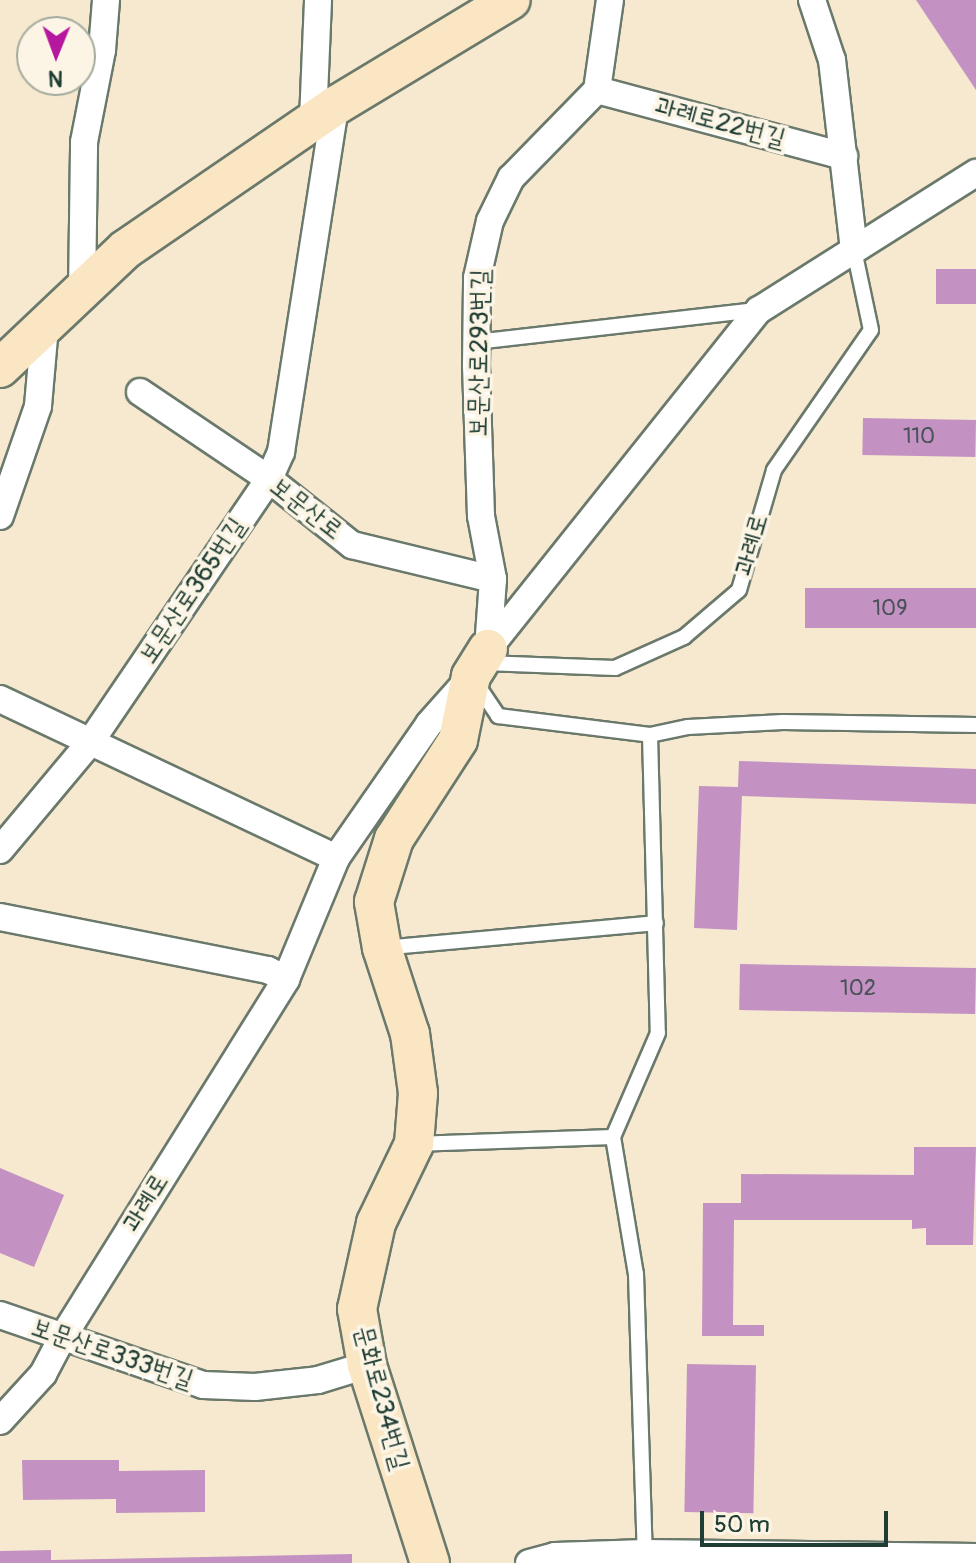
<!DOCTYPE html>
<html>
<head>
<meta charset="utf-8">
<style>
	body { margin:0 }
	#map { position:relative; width:976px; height:1563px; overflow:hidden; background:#f6e9d0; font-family:Pangolin,"Poor Story",sans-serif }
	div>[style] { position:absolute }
	.building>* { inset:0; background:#c392c2; transform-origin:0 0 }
	.roads { filter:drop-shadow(2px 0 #6a796b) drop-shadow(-2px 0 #6a796b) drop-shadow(0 2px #6a796b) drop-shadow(0 -2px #6a796b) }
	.lane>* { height:14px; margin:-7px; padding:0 7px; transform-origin:7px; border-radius:7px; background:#fff }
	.street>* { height:26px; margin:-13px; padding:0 13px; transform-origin:13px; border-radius:13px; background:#fff }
	.secondary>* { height:38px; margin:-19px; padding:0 19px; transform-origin:19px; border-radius:19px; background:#fbe6c4 }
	span { translate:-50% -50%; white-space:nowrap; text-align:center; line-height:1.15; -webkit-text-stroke:7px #fcf5e5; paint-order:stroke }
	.number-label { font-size:22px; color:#485258 }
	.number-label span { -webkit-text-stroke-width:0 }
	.street-label { font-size:26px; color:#1f3d34 }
	.north { position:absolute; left:16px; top:16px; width:80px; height:80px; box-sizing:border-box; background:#fcf5e5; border:2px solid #a4ab9e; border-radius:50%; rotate:181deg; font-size:22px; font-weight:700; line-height:32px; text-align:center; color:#1f3d34 }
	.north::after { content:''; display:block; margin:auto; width:28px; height:36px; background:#b5179e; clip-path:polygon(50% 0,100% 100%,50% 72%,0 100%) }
	.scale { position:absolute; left:700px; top:1511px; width:188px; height:36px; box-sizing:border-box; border:4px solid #1f3d34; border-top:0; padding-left:10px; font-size:24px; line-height:28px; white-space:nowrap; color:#1f3d34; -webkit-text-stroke:6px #fcf5e5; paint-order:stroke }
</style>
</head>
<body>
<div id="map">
	<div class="building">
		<i style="clip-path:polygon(916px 0,976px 0,976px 90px)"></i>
		<i style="left:936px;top:269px;width:40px;height:35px"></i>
		<i style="left:863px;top:418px;width:113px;height:37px;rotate:1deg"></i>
		<i style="left:805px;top:588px;width:171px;height:40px"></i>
		<i style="clip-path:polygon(739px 761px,976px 769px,976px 804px,742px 796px,737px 930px,694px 928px,699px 786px,738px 787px)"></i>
		<i style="left:740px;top:964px;width:236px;height:46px;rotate:1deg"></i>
		<i style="clip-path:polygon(914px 1147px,976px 1147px,973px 1245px,926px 1245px,926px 1228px,912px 1229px,912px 1220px,734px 1220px,733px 1325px,764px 1325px,764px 1336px,702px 1336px,703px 1203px,741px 1203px,741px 1174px,914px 1175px)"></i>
		<i style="clip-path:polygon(0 1168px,64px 1195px,34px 1267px,0 1253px)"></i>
		<i style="left:687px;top:1364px;width:69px;height:148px;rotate:1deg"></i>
		<i style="clip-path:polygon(22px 1460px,119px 1460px,119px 1471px,205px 1470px,205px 1512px,116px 1513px,116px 1499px,23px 1500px)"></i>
		<i style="clip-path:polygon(51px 1550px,51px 1560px,352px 1554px,352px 1563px,0 1563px,0 1551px)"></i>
	</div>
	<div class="roads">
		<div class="lane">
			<i style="left:476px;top:342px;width:284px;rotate:-6.5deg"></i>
			<i style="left:485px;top:663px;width:130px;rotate:2.2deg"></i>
			<i style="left:615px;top:668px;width:76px;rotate:-24.2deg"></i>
			<i style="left:684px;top:637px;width:72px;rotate:-40.5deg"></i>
			<i style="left:739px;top:590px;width:125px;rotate:-73.7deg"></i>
			<i style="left:774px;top:470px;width:170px;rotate:-55.3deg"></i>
			<i style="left:871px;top:330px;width:82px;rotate:-102deg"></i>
			<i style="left:476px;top:683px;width:40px;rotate:56deg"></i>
			<i style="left:498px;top:716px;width:153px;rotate:7.1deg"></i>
			<i style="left:650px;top:735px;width:298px;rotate:88.5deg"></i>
			<i style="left:658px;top:1033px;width:113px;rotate:113.4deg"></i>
			<i style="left:613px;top:1137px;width:139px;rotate:80.5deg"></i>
			<i style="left:636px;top:1274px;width:279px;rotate:88.2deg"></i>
			<i style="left:650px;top:735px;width:39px;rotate:-12deg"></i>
			<i style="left:688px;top:727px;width:95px;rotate:-3deg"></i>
			<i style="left:783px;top:722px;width:193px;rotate:0.9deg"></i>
			<i style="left:382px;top:948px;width:275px;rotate:-5.2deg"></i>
			<i style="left:414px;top:1144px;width:199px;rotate:-2deg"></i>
		</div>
		<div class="street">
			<i style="left:812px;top:0;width:63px;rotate:71.6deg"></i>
			<i style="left:832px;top:60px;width:191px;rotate:83.4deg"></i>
			<i style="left:597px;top:90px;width:256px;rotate:15deg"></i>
			<i style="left:313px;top:120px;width:120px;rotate:-87.6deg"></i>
			<i style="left:82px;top:292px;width:150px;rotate:-89.2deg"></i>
			<i style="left:84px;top:142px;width:94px;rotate:-78.9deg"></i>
			<i style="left:102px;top:50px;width:50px;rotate:-85.4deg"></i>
			<i style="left:140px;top:392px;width:156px;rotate:34deg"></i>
			<i style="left:269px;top:479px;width:106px;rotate:38.5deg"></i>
			<i style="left:352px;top:545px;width:145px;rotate:13.6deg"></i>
			<i style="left:0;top:516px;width:116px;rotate:-70.9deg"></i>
			<i style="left:38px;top:406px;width:80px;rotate:-85deg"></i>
			<i style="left:488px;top:649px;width:70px;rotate:-85.9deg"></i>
			<i style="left:493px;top:579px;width:64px;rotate:-100.8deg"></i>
			<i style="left:481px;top:516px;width:150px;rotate:-91.9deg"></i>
			<i style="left:476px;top:366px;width:88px;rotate:-89.3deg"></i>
			<i style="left:477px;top:278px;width:58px;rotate:-77.2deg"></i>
			<i style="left:490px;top:221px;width:48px;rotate:-64deg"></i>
			<i style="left:511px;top:178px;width:123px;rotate:-45.7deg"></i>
			<i style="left:597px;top:90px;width:91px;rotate:-81.8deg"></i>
			<i style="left:488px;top:649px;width:434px;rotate:-51.4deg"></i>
			<i style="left:759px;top:310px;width:257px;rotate:-32.3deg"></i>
			<i style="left:0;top:699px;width:372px;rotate:25.3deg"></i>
			<i style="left:0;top:850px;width:142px;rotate:-50.1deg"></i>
			<i style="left:91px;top:741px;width:317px;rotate:-55.8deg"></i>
			<i style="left:269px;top:479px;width:30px;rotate:-66deg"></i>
			<i style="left:281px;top:452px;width:350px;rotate:-81.1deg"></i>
			<i style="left:0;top:917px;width:273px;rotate:11.2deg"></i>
			<i style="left:268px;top:970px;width:20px;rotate:27deg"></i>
			<i style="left:0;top:1315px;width:215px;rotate:19deg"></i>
			<i style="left:203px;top:1385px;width:52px;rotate:2.2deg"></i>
			<i style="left:255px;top:1387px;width:63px;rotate:-6.3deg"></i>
			<i style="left:318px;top:1380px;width:51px;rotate:-17deg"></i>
			<i style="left:0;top:1421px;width:64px;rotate:-47.5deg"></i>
			<i style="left:43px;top:1374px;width:41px;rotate:-62.2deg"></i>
			<i style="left:62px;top:1338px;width:423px;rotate:-58deg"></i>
			<i style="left:286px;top:979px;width:131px;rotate:-67.5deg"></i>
			<i style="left:336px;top:858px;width:163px;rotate:-55.2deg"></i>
			<i style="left:429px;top:724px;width:59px;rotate:-48.4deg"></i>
			<i style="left:529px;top:1563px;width:27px;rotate:-15deg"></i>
			<i style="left:555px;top:1556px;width:90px;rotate:-1.9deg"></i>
			<i style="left:645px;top:1553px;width:331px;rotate:0.7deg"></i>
		</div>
		<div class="secondary">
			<i style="left:0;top:368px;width:173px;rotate:-43.4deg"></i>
			<i style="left:126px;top:249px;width:253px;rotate:-34.4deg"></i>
			<i style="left:335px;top:106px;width:205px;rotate:-31.1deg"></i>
			<i style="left:430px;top:1563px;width:208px;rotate:-107.7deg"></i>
			<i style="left:367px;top:1365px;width:57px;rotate:-100.1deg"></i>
			<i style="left:357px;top:1309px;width:88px;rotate:-77.5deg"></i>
			<i style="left:376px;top:1223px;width:88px;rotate:-64.3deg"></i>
			<i style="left:414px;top:1144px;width:51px;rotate:-85.5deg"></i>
			<i style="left:418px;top:1093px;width:60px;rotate:-97.7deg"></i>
			<i style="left:410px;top:1034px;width:90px;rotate:-108deg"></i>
			<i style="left:382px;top:948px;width:47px;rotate:-99.9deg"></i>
			<i style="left:374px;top:902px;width:66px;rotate:-72.4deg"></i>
			<i style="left:394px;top:839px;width:118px;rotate:-57.1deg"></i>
			<i style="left:458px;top:740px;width:65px;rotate:-78.5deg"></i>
			<i style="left:471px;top:676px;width:32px;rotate:-58deg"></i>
		</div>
	</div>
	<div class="number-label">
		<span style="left:919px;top:437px">110</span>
		<span style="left:890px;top:609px">109</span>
		<span style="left:858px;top:989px">102</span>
	</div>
	<div class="street-label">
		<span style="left:720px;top:123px;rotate:15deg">과례로22번길</span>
		<span style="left:480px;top:353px;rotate:-89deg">보문산로293번길</span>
		<span style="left:306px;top:509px;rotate:38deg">보문산로</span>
		<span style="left:752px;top:545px;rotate:-74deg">과례로</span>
		<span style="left:193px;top:591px;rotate:-56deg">보문산로365번길</span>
		<span style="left:146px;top:1203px;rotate:-58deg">과례로</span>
		<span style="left:112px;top:1354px;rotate:19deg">보문산로333번길</span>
		<span style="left:381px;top:1398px;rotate:75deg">문화로234번길</span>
	</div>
	<div class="north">N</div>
	<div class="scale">50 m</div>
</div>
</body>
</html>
